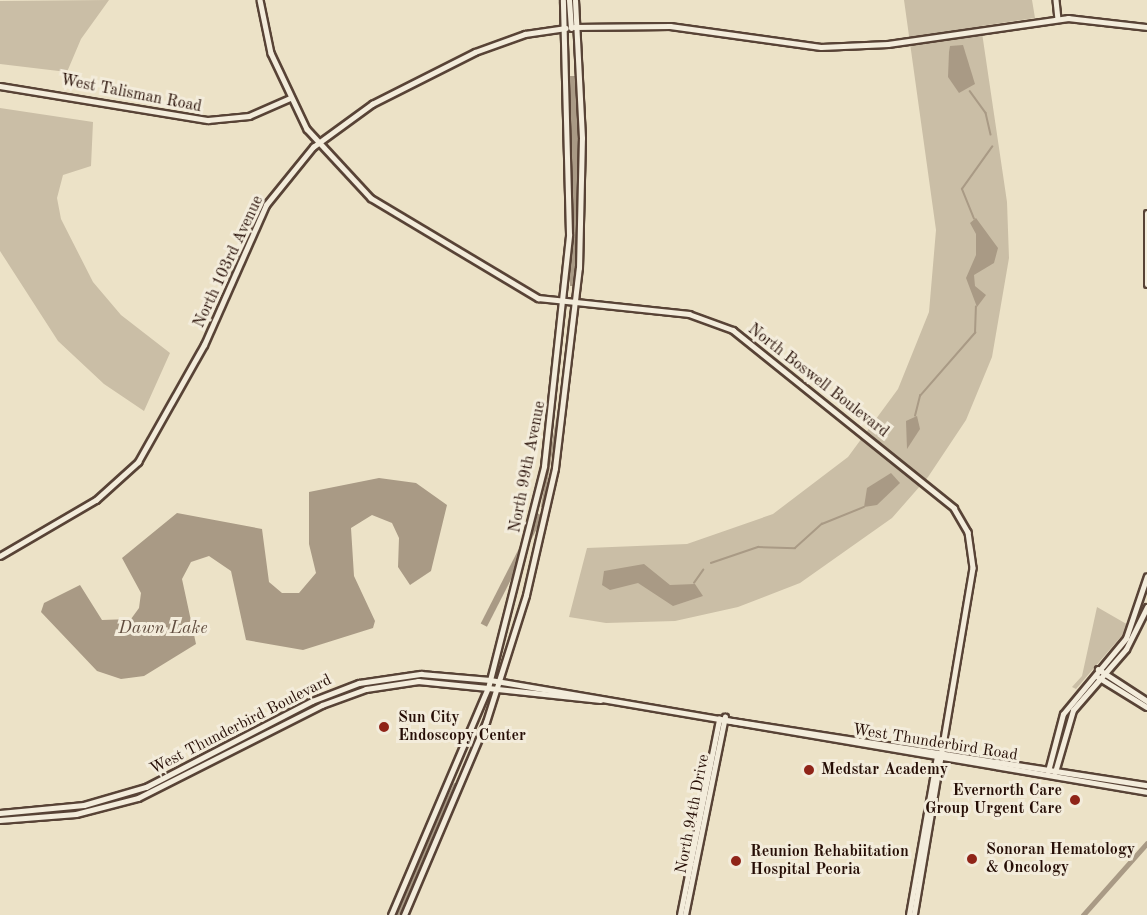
<!DOCTYPE html>
<html>
<head>
<meta charset="utf-8">
<style>
	body { margin:0 }
	#map { position:relative; width:1147px; height:915px; overflow:hidden; background:#ece2c7; font-family:"Old Standard TT",serif }
	div>[style] { position:absolute }
	.green>* { inset:0; background:#cabea6 }
	.water>* { inset:0; background:#a99a85; transform-origin:0 0 }
	.stream>* { height:1.5px; margin:-0.75px; padding:0 0.75px; transform-origin:0.75px; border-radius:0.75px; background:#a99a85 }
	.river>* { height:5px; margin:-2.5px; padding:0 2.5px; transform-origin:2.5px; border-radius:2.5px; background:#a99a85 }
	.roads { filter:drop-shadow(2px 0 #584336) drop-shadow(-2px 0 #584336) drop-shadow(0 2px #584336) drop-shadow(0 -2px #584336) }
	.tertiary>* { height:4.5px; margin:-2.25px; padding:0 2.25px; transform-origin:2.25px; border-radius:2.25px; background:#f3ecdb }
	.secondary>* { height:5px; margin:-2.5px; padding:0 2.5px; transform-origin:2.5px; border-radius:2.5px; background:#f3ecdb }
	.dots>* { width:16px; height:16px; translate:-50% -50%; box-sizing:border-box; border:3px solid #f3ecdb; border-radius:50% }
	span { translate:-50% -50%; white-space:nowrap; text-align:center; line-height:1.15; -webkit-text-stroke:6px #f3ecdb; paint-order:stroke }
	.street-label { font-size:16px; color:#260e06 }
	.poi-label { font-size:16px; color:#260e06; font-weight:700 }
	.left { translate:0 -50%; text-align:left }
	.right { translate:-100% -50%; text-align:right }
	.water-label { font-size:18px; color:#614d3f; font-style:italic }
</style>
</head>
<body>
<div id="map">
	<div class="green">
		<i style="clip-path:polygon(109px 0,81px 39px,67px 72px,0 64px,0 1px)"></i>
		<i style="clip-path:polygon(904px 0,1032px 0,1035px 18px,981px 26px,1007px 202px,1009px 258px,992px 357px,966px 420px,928px 477px,892px 518px,800px 583px,738px 607px,675px 621px,606px 623px,569px 617px,587px 548px,687px 544px,773px 514px,848px 457px,898px 389px,929px 312px,936px 230px)"></i>
		<i style="clip-path:polygon(0 108px,93px 122px,91px 166px,63px 175px,57px 198px,61px 219px,93px 282px,121px 315px,170px 353px,144px 411px,104px 384px,58px 341px,0 251px)"></i>
		<i style="clip-path:polygon(1097px 607px,1130px 626px,1076px 689px,1072px 687px,1082px 676px)"></i>
	</div>
	<div class="water">
		<i style="clip-path:polygon(963px 45px,975px 84px,959px 93px,948px 77px,949px 52px,950px 46px)"></i>
		<i style="clip-path:polygon(570px 76px,577px 76px,580px 149px,576px 286px,570px 286px)"></i>
		<i style="clip-path:polygon(976px 218px,998px 248px,994px 263px,974px 275px,975px 286px,986px 295px,977px 307px,966px 278px,976px 255px,976px 234px,970px 223px)"></i>
		<i style="clip-path:polygon(917px 416px,920px 429px,907px 449px,906px 421px)"></i>
		<i style="clip-path:polygon(891px 473px,900px 483px,877px 505px,864px 507px,867px 488px)"></i>
		<i style="clip-path:polygon(379px 478px,416px 483px,447px 505px,431px 571px,410px 585px,398px 567px,399px 538px,392px 523px,372px 515px,351px 528px,354px 576px,375px 621px,373px 628px,303px 650px,246px 640px,231px 571px,209px 556px,191px 562px,182px 579px,196px 644px,144px 676px,121px 679px,97px 671px,41px 612px,44px 603px,80px 585px,102px 620px,131px 619px,139px 608px,141px 593px,122px 558px,177px 513px,262px 529px,269px 582px,282px 593px,299px 593px,316px 573px,309px 544px,309px 492px)"></i>
		<i style="left:537px;top:513px;width:7px;height:124px;rotate:27deg"></i>
		<i style="clip-path:polygon(644px 564px,670px 585px,695px 584px,703px 596px,673px 606px,638px 583px,610px 590px,602px 585px,604px 571px)"></i>
		<i style="clip-path:polygon(454px 783px,460px 784px,402px 915px,393px 915px)"></i>
	</div>
	<div class="stream">
		<i style="left:970px;top:91px;width:27px;rotate:54deg"></i>
		<i style="left:986px;top:113px;width:22px;rotate:77deg"></i>
		<i style="left:974px;top:219px;width:32px;rotate:-112deg"></i>
		<i style="left:962px;top:189px;width:52px;rotate:-54.5deg"></i>
		<i style="left:566px;top:354px;width:32px;rotate:-85deg"></i>
		<i style="left:915px;top:416px;width:21px;rotate:-76deg"></i>
		<i style="left:920px;top:396px;width:84px;rotate:-48.9deg"></i>
		<i style="left:975px;top:333px;width:26px;rotate:-88deg"></i>
		<i style="left:542px;top:507px;width:99px;rotate:-80.2deg"></i>
		<i style="left:711px;top:563px;width:50px;rotate:-18.8deg"></i>
		<i style="left:758px;top:547px;width:37px;rotate:2deg"></i>
		<i style="left:795px;top:548px;width:36px;rotate:-42deg"></i>
		<i style="left:822px;top:524px;width:45px;rotate:-22deg"></i>
		<i style="left:694px;top:583px;width:16px;rotate:-55deg"></i>
	</div>
	<div class="river">
		<i style="left:1083px;top:915px;width:96px;rotate:-48.4deg"></i>
	</div>
	<div class="roads">
		<div class="tertiary">
			<i style="left:260px;top:0;width:54px;rotate:78.3deg"></i>
			<i style="left:271px;top:53px;width:84px;rotate:64.7deg"></i>
			<i style="left:307px;top:129px;width:94px;rotate:47.2deg"></i>
			<i style="left:371px;top:198px;width:195px;rotate:30.9deg"></i>
			<i style="left:538px;top:298px;width:152px;rotate:6deg"></i>
			<i style="left:689px;top:314px;width:47px;rotate:20deg"></i>
			<i style="left:733px;top:330px;width:284px;rotate:38.8deg"></i>
			<i style="left:954px;top:508px;width:28px;rotate:60deg"></i>
			<i style="left:968px;top:532px;width:36px;rotate:82deg"></i>
			<i style="left:973px;top:568px;width:352px;rotate:99.6deg"></i>
			<i style="left:1056px;top:0;width:19px;rotate:84deg"></i>
			<i style="left:574px;top:27px;width:96px;rotate:-0.6deg"></i>
			<i style="left:670px;top:26px;width:152px;rotate:7.9deg"></i>
			<i style="left:821px;top:47px;width:67px;rotate:-2.6deg"></i>
			<i style="left:888px;top:44px;width:182px;rotate:-8.2deg"></i>
			<i style="left:1068px;top:18px;width:80px;rotate:6.5deg"></i>
			<i style="left:0;top:86px;width:211px;rotate:9.3deg"></i>
			<i style="left:208px;top:120px;width:41px;rotate:-5.6deg"></i>
			<i style="left:249px;top:116px;width:45px;rotate:-23.7deg"></i>
			<i style="left:0;top:556px;width:111px;rotate:-30.3deg"></i>
			<i style="left:96px;top:500px;width:57px;rotate:-42.1deg"></i>
			<i style="left:138px;top:462px;width:134px;rotate:-60.6deg"></i>
			<i style="left:204px;top:345px;width:153px;rotate:-66.1deg"></i>
			<i style="left:266px;top:205px;width:75px;rotate:-51deg"></i>
			<i style="left:313px;top:147px;width:73px;rotate:-36.1deg"></i>
			<i style="left:372px;top:104px;width:115px;rotate:-26.8deg"></i>
			<i style="left:475px;top:52px;width:53px;rotate:-19.8deg"></i>
			<i style="left:525px;top:34px;width:41px;rotate:-8.3deg"></i>
			<i style="left:1098px;top:669px;width:59px;rotate:33.1deg"></i>
			<i style="left:1098px;top:677px;width:57px;rotate:31.5deg"></i>
			<i style="left:0;top:813px;width:84px;rotate:-5.4deg"></i>
			<i style="left:84px;top:805px;width:65px;rotate:-16.2deg"></i>
			<i style="left:146px;top:787px;width:187px;rotate:-27.4deg"></i>
			<i style="left:312px;top:701px;width:50px;rotate:-21deg"></i>
			<i style="left:359px;top:683px;width:63px;rotate:-8.3deg"></i>
			<i style="left:421px;top:674px;width:69px;rotate:5deg"></i>
			<i style="left:0;top:820px;width:76px;rotate:-4.5deg"></i>
			<i style="left:76px;top:814px;width:64px;rotate:-14.5deg"></i>
			<i style="left:138px;top:798px;width:206px;rotate:-26.8deg"></i>
			<i style="left:322px;top:705px;width:47px;rotate:-20deg"></i>
			<i style="left:366px;top:689px;width:53px;rotate:-8.7deg"></i>
			<i style="left:418px;top:681px;width:70px;rotate:5.7deg"></i>
			<i style="left:680px;top:915px;width:200px;rotate:-78.7deg"></i>
			<i style="left:685px;top:915px;width:202px;rotate:-78.6deg"></i>
			<i style="left:909px;top:915px;width:160px;rotate:-80deg"></i>
		</div>
		<div class="secondary">
			<i style="left:569px;top:0;width:28px;rotate:86deg"></i>
			<i style="left:1147px;top:213px;width:71px;rotate:90deg"></i>
			<i style="left:490px;top:680px;width:666px;rotate:9.67deg"></i>
			<i style="left:488px;top:688px;width:113px;rotate:6.1deg"></i>
			<i style="left:719px;top:719px;width:433px;rotate:8.8deg"></i>
			<i style="left:1048px;top:771px;width:59px;rotate:-75.3deg"></i>
			<i style="left:1063px;top:714px;width:99px;rotate:-50.3deg"></i>
			<i style="left:1126px;top:638px;width:65px;rotate:-71.3deg"></i>
			<i style="left:1055px;top:772px;width:65px;rotate:-73.8deg"></i>
			<i style="left:1073px;top:710px;width:81px;rotate:-49deg"></i>
			<i style="left:1126px;top:649px;width:47px;rotate:-63.4deg"></i>
			<i style="left:391px;top:915px;width:247px;rotate:-66.9deg"></i>
			<i style="left:488px;top:688px;width:229px;rotate:-75.8deg"></i>
			<i style="left:544px;top:466px;width:233px;rotate:-83.8deg"></i>
			<i style="left:569px;top:234px;width:234px;rotate:-91.5deg"></i>
			<i style="left:404px;top:915px;width:210px;rotate:-67deg"></i>
			<i style="left:486px;top:722px;width:133px;rotate:-72.5deg"></i>
			<i style="left:526px;top:595px;width:130px;rotate:-77.1deg"></i>
			<i style="left:555px;top:468px;width:201px;rotate:-83.2deg"></i>
			<i style="left:579px;top:268px;width:130px;rotate:-88.7deg"></i>
			<i style="left:582px;top:138px;width:138px;rotate:-92.9deg"></i>
		</div>
	</div>
	<div class="dots">
		<i style="left:384px;top:727px;background:#8f2418"></i>
		<i style="left:809px;top:770px;background:#8f2418"></i>
		<i style="left:1075px;top:800px;background:#8f2418"></i>
		<i style="left:972px;top:859px;background:#8f2418"></i>
		<i style="left:736px;top:861px;background:#8f2418"></i>
	</div>
	<div class="street-label">
		<span style="left:131px;top:94px;rotate:11deg">West Talisman Road</span>
		<span style="left:229px;top:262px;rotate:-65deg">North 103rd Avenue</span>
		<span style="left:818px;top:381px;rotate:38deg">North Boswell Boulevard</span>
		<span style="left:528px;top:467px;rotate:-79deg">North 99th Avenue</span>
		<span style="left:241px;top:725px;rotate:-27deg">West Thunderbird Boulevard</span>
		<span style="left:935px;top:743px;rotate:9deg">West Thunderbird Road</span>
		<span style="left:693px;top:814px;rotate:-79deg">North 94th Drive</span>
	</div>
	<div class="poi-label">
		<span class="left" style="left:398px;top:727px">Sun City<br>Endoscopy Center</span>
		<span class="left" style="left:821px;top:770px">Medstar Academy</span>
		<span class="right" style="left:1062px;top:800px">Evernorth Care<br>Group Urgent Care</span>
		<span class="left" style="left:986px;top:859px">Sonoran Hematology<br>&amp; Oncology</span>
		<span class="left" style="left:750px;top:861px">Reunion Rehabiitation<br>Hospital Peoria</span>
	</div>
	<div class="water-label">
		<span style="left:163px;top:628px">Dawn Lake</span>
	</div>
</div>
</body>
</html>
